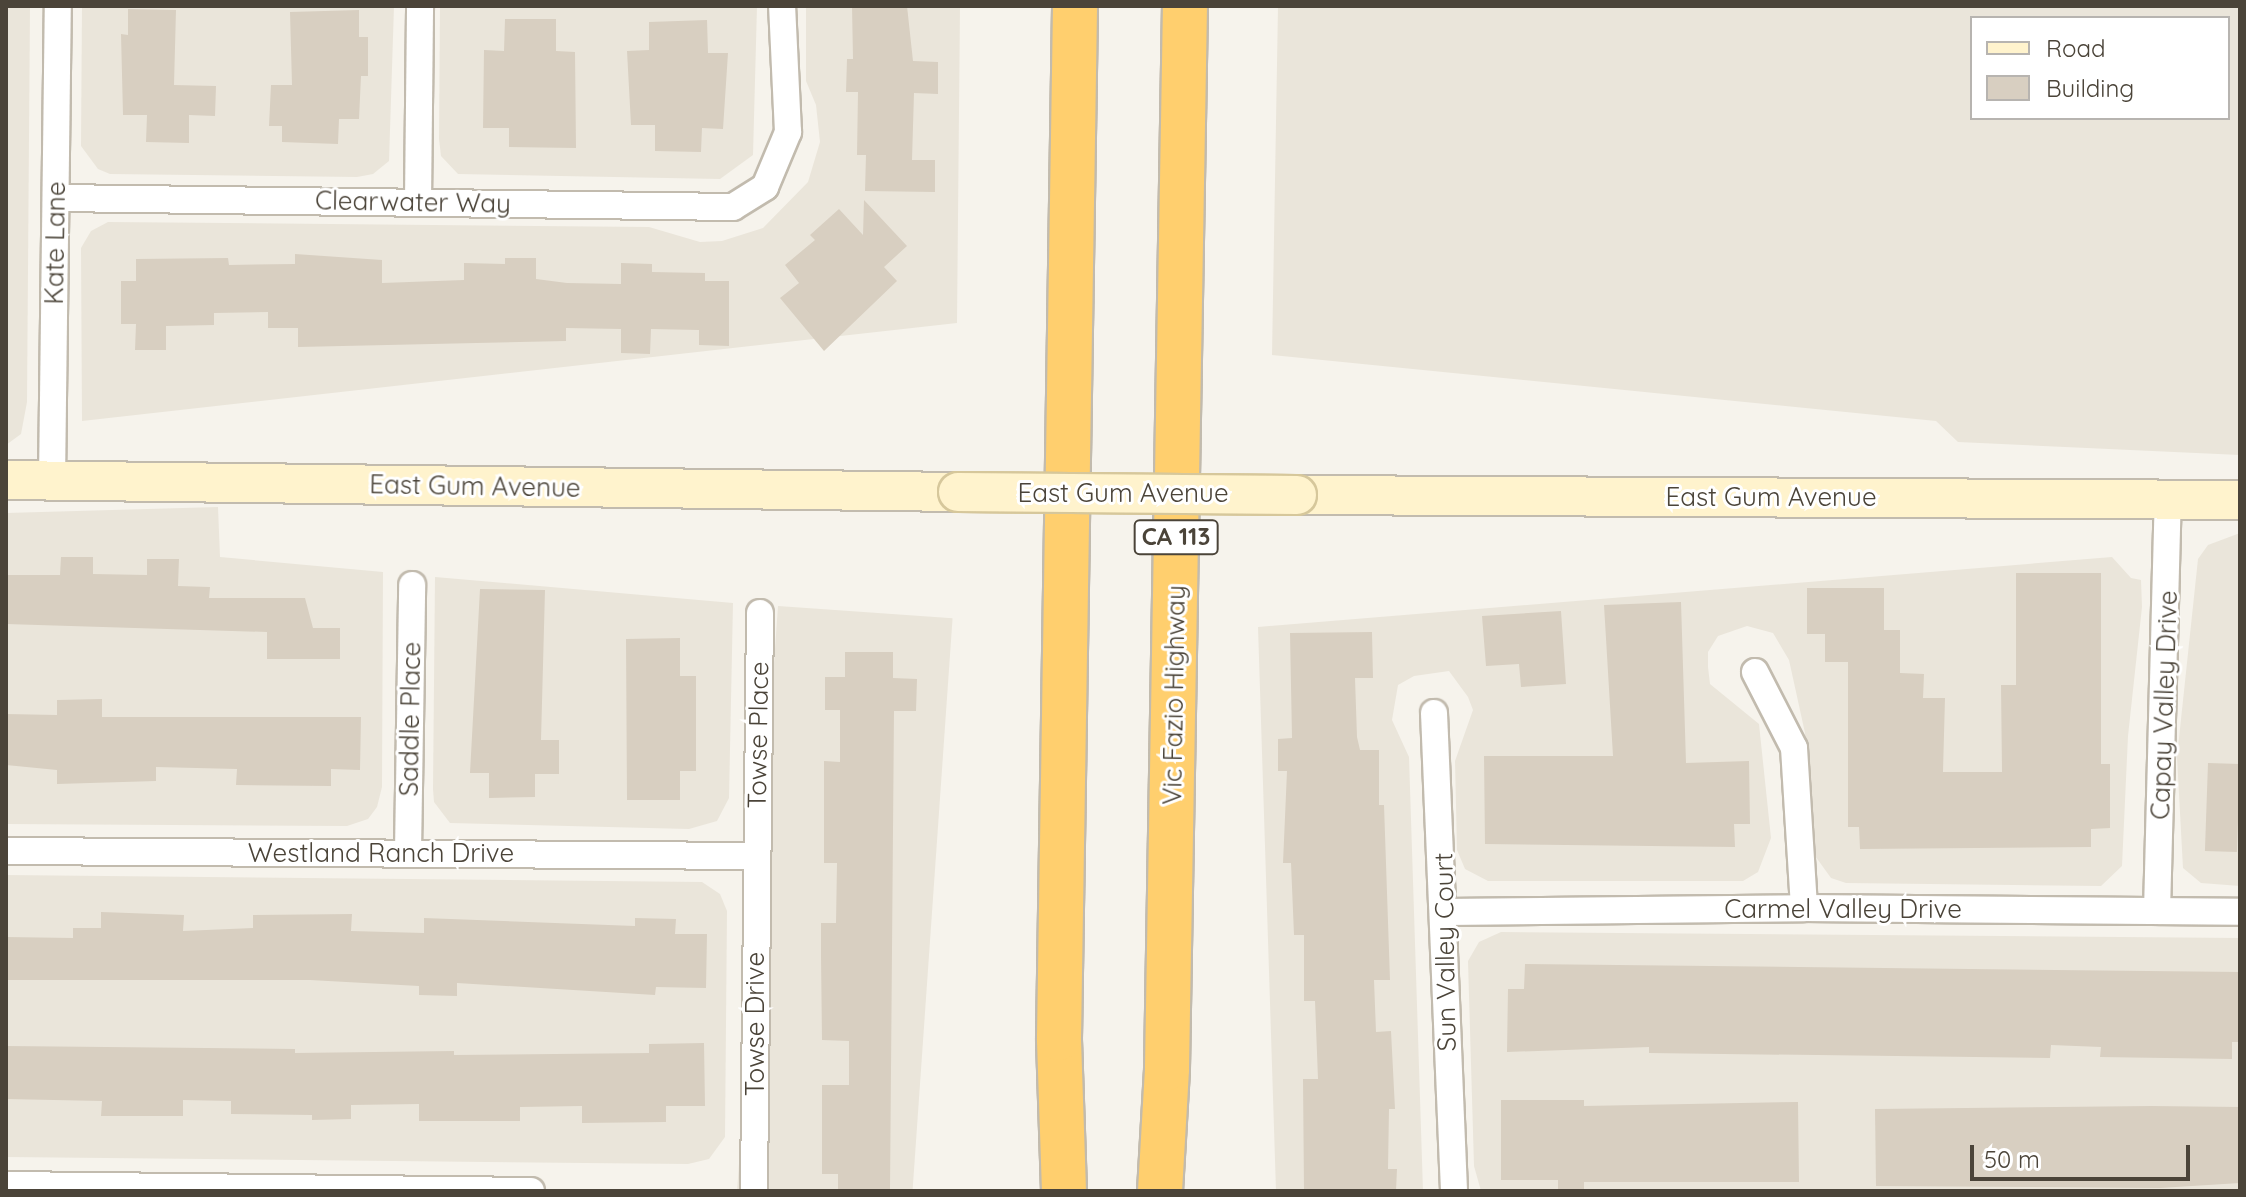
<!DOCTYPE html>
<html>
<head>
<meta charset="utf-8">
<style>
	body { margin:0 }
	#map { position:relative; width:2246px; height:1197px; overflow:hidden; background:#f6f3ec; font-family:Quicksand,sans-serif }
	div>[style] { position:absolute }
	.residential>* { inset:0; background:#eae5da; transform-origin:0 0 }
	.building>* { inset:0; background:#d8cfc1; transform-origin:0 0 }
	.roads { filter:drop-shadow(2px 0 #c2bbae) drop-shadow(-2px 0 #c2bbae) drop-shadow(0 2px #c2bbae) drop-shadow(0 -2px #c2bbae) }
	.street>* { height:26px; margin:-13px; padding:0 13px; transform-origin:13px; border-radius:13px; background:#fff }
	.secondary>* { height:38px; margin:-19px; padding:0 19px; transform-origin:19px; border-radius:19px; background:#fff3cd }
	.highway>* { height:44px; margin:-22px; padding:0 22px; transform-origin:22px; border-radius:22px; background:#ffcf6e }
	.bridges { filter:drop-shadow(2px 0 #d6c79b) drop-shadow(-2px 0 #d6c79b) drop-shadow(0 2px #d6c79b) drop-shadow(0 -2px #d6c79b) }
	.secondary-bridge>* { height:38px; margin:-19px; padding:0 19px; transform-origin:19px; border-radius:19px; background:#fff3cd }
	span { translate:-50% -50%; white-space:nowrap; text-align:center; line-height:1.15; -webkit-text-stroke:6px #fff; paint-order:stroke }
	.shield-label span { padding:2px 6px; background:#fff; border:2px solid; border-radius:6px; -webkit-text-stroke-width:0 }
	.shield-label { font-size:24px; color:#4b4439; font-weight:700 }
	.street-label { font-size:26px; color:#4b4439 }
	.frame { position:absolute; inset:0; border:8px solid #4b4439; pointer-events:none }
	.legend { position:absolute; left:1970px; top:16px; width:260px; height:104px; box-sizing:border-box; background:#fff; border:2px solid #b7b4b0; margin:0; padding:10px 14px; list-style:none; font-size:24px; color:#4b4439 }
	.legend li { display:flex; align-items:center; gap:16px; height:40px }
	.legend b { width:40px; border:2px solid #b7b4b0 }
	.scale { position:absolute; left:1970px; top:1145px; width:220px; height:36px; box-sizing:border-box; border:4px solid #4b4439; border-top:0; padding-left:10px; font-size:24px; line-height:28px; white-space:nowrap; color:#4b4439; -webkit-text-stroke:6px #fff; paint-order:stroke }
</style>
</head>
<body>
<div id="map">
	<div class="residential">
		<i style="clip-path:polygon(6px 6px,30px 6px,27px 402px,21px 434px,6px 445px)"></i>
		<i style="clip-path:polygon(82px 6px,394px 6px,389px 161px,373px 174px,357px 177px,110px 174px,98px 169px,81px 146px)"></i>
		<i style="clip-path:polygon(440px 6px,757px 6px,753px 155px,720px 179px,458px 174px,441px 156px,439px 139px)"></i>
		<i style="clip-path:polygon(806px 6px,960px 6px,957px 323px,82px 421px,81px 248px,91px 231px,108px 222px,649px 227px,700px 242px,722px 241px,763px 228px,808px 182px,820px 142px,816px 105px,806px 81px)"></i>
		<i style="clip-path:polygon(evenodd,1278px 6px,2240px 6px,2240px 455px,1958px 442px,1936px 421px,1272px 355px,1278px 6px,1972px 18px,2228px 18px,2228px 118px,1972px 118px,1972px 18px)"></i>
		<i style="clip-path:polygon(218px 507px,220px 557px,383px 572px,382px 787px,377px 807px,368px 819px,347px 826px,6px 824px,6px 513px)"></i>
		<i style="clip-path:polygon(2240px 533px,2240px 886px,2201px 883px,2183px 868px,2177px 757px,2198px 559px,2208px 545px)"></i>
		<i style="clip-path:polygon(2112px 557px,2131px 578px,2141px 580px,2142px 607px,2128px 736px,2122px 866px,2101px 886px,1846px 883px,1831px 878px,1813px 853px,1805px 733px,1789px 660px,1773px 633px,1747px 626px,1718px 636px,1708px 652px,1708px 667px,1710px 684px,1759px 724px,1771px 838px,1758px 872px,1743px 881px,1488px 881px,1465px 869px,1457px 850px,1455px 761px,1473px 710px,1468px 697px,1449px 671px,1414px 676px,1398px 685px,1392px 720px,1409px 757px,1423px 1191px,1276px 1191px,1258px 627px)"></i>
		<i style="clip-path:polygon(435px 577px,733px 603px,729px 798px,717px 821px,689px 829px,450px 823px,434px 802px,433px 789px)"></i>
		<i style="left:778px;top:606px;width:175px;height:585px;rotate:4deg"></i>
		<i style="clip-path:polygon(6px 875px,702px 882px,720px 894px,727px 911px,725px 1137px,709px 1159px,688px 1164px,6px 1157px)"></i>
		<i style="clip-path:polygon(1501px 932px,2240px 938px,2240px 1191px,1481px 1191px,1474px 1166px,1468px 961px,1479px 942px)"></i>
	</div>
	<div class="building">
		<i style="clip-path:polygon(852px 6px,907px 6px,913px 61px,938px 62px,938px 94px,914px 93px,912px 160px,935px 160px,935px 192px,865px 191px,866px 155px,857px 155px,858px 92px,846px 92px,847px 59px,853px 59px)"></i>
		<i style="clip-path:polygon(128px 9px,176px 10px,174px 85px,216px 86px,215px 116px,189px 115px,189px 143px,146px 142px,147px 115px,123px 115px,121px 34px,128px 35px)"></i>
		<i style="clip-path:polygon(359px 10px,359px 37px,368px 37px,368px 76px,361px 76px,359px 119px,339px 119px,338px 144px,282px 142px,282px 126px,269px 126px,271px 85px,292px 85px,290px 12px)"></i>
		<i style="clip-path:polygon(505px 19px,556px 19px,556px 51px,575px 52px,576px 148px,509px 147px,509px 128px,483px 128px,484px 50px,504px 51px)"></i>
		<i style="clip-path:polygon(707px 20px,708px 53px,728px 53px,723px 129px,702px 128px,701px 152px,655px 151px,655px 125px,631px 125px,627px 51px,649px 50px,649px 22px)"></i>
		<i style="clip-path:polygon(864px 200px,907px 246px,884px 267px,897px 281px,824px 351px,780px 298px,799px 283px,785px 265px,815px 240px,810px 235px,839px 209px,863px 235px)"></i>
		<i style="clip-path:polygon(295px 254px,382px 260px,382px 283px,464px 280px,464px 263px,505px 264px,505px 258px,536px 258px,536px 279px,567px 283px,621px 284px,621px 263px,652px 264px,652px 272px,705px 273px,705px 281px,729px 281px,729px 346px,699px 345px,699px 330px,651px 329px,650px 354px,621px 353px,621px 329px,566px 328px,566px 341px,298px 347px,298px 328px,268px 328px,268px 312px,214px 313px,214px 325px,166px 326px,166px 350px,135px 350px,136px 324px,121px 324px,121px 281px,136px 281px,136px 259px,228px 258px,229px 265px,295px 264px)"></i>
		<i style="clip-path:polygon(61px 557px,93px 557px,93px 574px,147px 575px,147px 559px,179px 559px,178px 586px,210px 587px,209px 598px,305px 598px,313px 628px,340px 628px,340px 659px,267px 659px,267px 632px,6px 624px,6px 575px,60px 575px)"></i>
		<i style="clip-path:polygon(2016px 573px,2101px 573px,2101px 764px,2110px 764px,2110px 828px,2091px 829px,2091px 847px,1860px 849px,1859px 827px,1848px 827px,1848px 662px,1825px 662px,1825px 634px,1807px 634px,1807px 588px,1884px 588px,1884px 630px,1900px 630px,1900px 673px,1924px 674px,1923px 698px,1945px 698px,1943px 772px,2002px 772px,2001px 685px,2016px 685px)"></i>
		<i style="clip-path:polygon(480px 589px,545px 590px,541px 740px,559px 740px,559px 774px,535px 774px,535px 797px,489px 798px,489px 773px,470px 773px)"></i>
		<i style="clip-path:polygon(1681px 602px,1686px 763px,1749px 761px,1750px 824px,1734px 824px,1735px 847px,1485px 844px,1484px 756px,1613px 756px,1604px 605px)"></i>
		<i style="clip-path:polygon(1561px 611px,1566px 684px,1521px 687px,1519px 664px,1486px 666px,1482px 616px)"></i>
		<i style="clip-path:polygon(1372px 632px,1373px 678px,1355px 678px,1357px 737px,1360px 750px,1379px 750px,1379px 805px,1384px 805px,1390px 980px,1374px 980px,1376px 1032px,1391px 1031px,1395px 1109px,1389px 1109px,1388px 1169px,1397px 1169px,1396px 1191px,1304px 1191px,1303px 1079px,1318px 1079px,1315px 1001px,1304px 1001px,1304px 935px,1294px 935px,1291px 863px,1283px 863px,1287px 771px,1278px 771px,1278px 739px,1292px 738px,1290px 633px)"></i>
		<i style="clip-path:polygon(680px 638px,680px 676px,696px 676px,696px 771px,680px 771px,680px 800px,627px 800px,626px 639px)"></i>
		<i style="clip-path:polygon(845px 652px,893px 652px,893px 678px,917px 679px,916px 711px,894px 711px,890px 1191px,838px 1191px,838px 1174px,822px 1174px,822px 1085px,849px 1085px,849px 1041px,822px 1040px,821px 956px,821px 923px,836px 923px,837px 863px,824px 863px,824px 761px,840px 762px,840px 710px,825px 710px,825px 677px,845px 677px)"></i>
		<i style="clip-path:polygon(102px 699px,102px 717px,361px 717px,360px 770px,331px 769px,331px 786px,236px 785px,237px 769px,156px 767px,156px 781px,57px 784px,57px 770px,6px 765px,6px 714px,57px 715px,57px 700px)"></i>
		<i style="left:2208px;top:763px;width:32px;height:88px;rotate:2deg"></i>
		<i style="clip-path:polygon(101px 912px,184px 915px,183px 931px,253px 928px,253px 915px,352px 914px,351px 931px,424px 933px,424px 918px,635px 926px,635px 918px,676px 919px,675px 934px,707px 934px,706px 988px,656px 987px,655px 995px,457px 983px,457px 996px,419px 995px,419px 986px,310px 980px,6px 980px,6px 937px,73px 938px,73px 928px,101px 928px)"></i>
		<i style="clip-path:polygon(1525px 964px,2240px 972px,2240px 1042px,2232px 1042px,2232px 1059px,2100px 1057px,2101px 1047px,2051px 1045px,2050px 1058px,1649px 1053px,1649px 1047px,1507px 1052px,1508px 989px,1524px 989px)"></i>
		<i style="clip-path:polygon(704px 1043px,705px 1106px,666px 1106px,666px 1122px,582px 1123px,582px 1106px,520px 1107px,520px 1121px,419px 1121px,419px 1104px,351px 1105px,351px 1119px,312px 1120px,312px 1115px,231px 1114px,231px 1101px,183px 1100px,183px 1116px,101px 1116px,102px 1101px,6px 1099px,6px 1046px,295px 1049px,295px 1053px,454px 1051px,454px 1055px,649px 1053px,649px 1044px)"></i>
		<i style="clip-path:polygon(1501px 1100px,1584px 1100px,1584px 1106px,1798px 1102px,1799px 1182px,1584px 1182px,1584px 1191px,1558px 1191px,1558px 1180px,1501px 1180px)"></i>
		<i style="clip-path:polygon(2151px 1106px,2240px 1107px,2240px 1183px,2160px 1188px,1876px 1186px,1875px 1109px)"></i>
	</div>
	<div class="roads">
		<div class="street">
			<i style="left:56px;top:198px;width:677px;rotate:0.76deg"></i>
			<i style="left:733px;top:207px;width:38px;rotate:-32deg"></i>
			<i style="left:765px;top:187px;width:60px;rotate:-67.3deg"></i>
			<i style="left:788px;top:132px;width:126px;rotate:-92.7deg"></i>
			<i style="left:418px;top:202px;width:196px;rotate:-89.4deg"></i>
			<i style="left:52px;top:481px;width:475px;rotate:-89.3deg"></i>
			<i style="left:1755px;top:672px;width:85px;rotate:62.8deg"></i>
			<i style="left:1794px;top:748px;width:160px;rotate:86.4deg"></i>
			<i style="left:1434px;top:713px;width:478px;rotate:87.6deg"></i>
			<i style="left:6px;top:851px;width:750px;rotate:0.38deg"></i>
			<i style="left:408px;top:852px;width:267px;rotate:-89.1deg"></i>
			<i style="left:2157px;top:911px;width:412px;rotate:-88.5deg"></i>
			<i style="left:1446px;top:912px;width:358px;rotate:-0.6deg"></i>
			<i style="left:1804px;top:908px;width:436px;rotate:0.5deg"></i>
			<i style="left:6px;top:1185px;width:525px;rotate:0.65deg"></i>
			<i style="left:754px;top:1191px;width:578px;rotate:-89.41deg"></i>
		</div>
		<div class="secondary">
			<i style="left:6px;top:480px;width:952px;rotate:0.72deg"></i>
			<i style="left:1297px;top:495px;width:943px;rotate:0.3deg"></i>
		</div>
		<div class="highway">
			<i style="left:1064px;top:1191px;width:153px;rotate:-91.9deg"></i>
			<i style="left:1059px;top:1038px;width:1032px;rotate:-89.11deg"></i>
			<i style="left:1160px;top:1191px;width:123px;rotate:-86.7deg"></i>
			<i style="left:1167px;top:1068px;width:1062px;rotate:-89.03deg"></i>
		</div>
	</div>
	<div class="bridges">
		<div class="secondary-bridge">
			<i style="left:958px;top:492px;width:339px;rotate:0.5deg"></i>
		</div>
	</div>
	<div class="shield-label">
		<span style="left:1176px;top:537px">CA 113</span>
	</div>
	<div class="street-label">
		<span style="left:413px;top:202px;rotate:1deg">Clearwater Way</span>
		<span style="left:55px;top:243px;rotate:-89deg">Kate Lane</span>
		<span style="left:475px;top:486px;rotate:1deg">East Gum Avenue</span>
		<span style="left:1123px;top:493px">East Gum Avenue</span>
		<span style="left:1771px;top:497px">East Gum Avenue</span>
		<span style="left:1174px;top:695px;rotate:-89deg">Vic Fazio Highway</span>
		<span style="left:2164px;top:705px;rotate:-88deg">Capay Valley Drive</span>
		<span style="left:410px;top:719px;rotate:-89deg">Saddle Place</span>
		<span style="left:758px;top:735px;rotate:-89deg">Towse Place</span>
		<span style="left:381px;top:853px">Westland Ranch Drive</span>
		<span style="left:1843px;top:909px">Carmel Valley Drive</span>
		<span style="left:1445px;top:952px;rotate:-91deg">Sun Valley Court</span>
		<span style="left:755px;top:1024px;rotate:-90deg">Towse Drive</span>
	</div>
	<div class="frame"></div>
	<ul class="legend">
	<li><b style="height:10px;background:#fff3cd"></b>Road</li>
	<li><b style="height:22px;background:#d8cfc1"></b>Building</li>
	</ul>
	<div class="scale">50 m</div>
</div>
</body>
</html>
